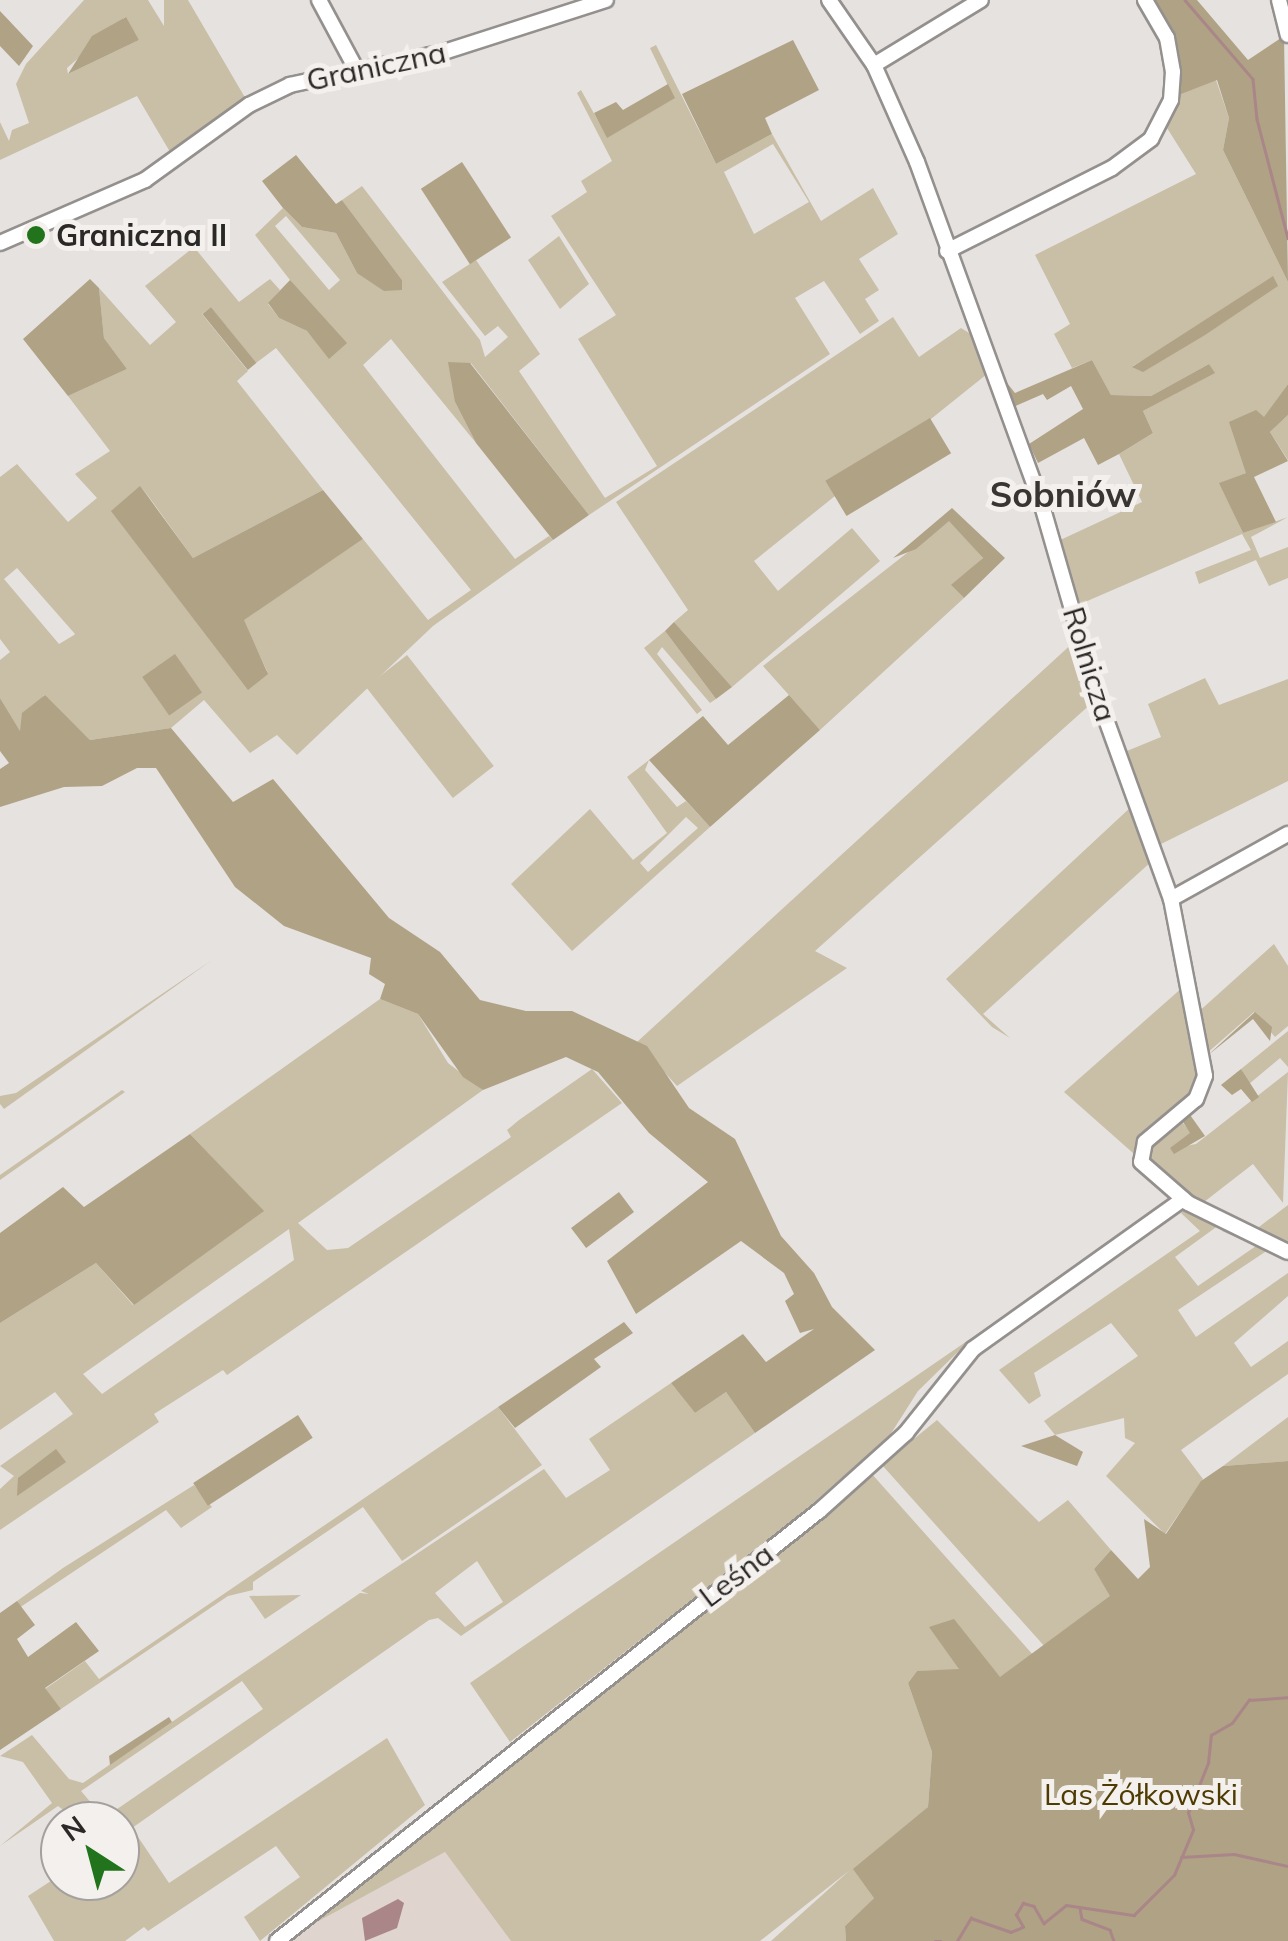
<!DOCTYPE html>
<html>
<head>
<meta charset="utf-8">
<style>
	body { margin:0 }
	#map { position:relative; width:1288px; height:1941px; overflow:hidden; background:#e6e2e0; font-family:Mulish,sans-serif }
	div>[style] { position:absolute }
	.built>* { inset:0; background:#dfd4ce }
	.green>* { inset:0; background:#c9bea6; transform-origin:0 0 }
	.forest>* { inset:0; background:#afa285; transform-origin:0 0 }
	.water>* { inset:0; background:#aa8688 }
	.stream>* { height:2.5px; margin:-1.25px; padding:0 1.25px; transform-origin:1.25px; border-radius:1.25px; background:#aa8688 }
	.roads { filter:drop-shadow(2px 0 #94908e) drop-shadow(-2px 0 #94908e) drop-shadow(0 2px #94908e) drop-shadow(0 -2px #94908e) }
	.minor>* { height:14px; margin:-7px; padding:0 7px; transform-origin:7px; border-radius:7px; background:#fff }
	.dots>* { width:28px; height:28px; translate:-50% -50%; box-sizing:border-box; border:5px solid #f4f0ed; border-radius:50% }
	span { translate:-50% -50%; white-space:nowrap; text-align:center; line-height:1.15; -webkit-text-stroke:10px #f4f0ed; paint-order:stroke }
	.street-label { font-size:30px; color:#2b2928 }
	.poi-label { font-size:30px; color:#2b2928; font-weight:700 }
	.left { translate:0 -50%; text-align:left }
	.park-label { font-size:30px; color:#4e3b01 }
	.quarter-label { font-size:35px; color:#383533; font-weight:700 }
	.north { position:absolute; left:40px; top:1801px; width:100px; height:100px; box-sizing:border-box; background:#f4f0ed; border:2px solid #a4a09e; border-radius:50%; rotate:324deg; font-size:28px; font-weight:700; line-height:40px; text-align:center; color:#2b2928 }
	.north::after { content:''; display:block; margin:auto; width:35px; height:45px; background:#22741c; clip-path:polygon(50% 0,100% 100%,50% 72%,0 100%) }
</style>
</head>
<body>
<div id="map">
	<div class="built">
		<i style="clip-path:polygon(445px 1852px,511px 1941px,286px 1941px,306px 1928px)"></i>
	</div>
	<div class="green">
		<i style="clip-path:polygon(evenodd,84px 0,148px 0,164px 26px,164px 0,188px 0,247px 101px,173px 157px,137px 96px,0 160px,0 122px,9px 141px,12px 130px,29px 123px,16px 84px,26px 64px,84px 0,125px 17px,139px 40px,68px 74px,67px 68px,125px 17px)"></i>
		<i style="clip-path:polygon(evenodd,656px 45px,716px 164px,772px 134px,821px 221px,873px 188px,898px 234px,859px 259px,879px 290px,865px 299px,879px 321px,860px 334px,824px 281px,795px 298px,830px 354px,589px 515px,471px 363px,455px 402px,476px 443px,391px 339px,363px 365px,515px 559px,549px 536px,553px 540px,433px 626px,297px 755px,277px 735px,250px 753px,204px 700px,171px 728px,90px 740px,44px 695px,21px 733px,0 698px,0 660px,10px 652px,0 639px,0 477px,17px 464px,68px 522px,97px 498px,75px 474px,110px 451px,68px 396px,127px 369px,104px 338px,99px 288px,150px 345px,176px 322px,145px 286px,194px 247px,239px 302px,270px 279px,280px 290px,268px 304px,279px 318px,307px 331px,330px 358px,290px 280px,255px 235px,283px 208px,302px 227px,336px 233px,357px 273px,402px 280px,342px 200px,362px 186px,480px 340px,485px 357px,508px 337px,498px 326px,485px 336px,442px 282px,476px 260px,540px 354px,519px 371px,605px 498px,657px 466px,578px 339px,616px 315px,551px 216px,587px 192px,581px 181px,612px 161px,577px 93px,581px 90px,607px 137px,674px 98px,650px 48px,656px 45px,773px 144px,809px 202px,754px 234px,724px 172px,773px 144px,656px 45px,286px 216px,340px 280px,329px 290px,275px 226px,286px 216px,656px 45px,211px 307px,256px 363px,276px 348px,471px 590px,428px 620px,363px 539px,243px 620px,268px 673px,141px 486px,193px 558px,323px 490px,237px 381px,248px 371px,202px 314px,211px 307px,656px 45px,17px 568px,75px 634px,74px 635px,59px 644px,4px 579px,17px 568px)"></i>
		<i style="clip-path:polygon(evenodd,1216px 80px,1229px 118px,1223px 150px,1288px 282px,1288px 384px,1264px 418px,1246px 473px,1220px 483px,1243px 533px,1288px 517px,1251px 537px,1260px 558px,1288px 547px,1288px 578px,1269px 586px,1256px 560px,1199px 584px,1195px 572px,1251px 550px,1242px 534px,1078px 605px,1056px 542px,1142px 502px,1119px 454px,1153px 433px,1143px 411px,1214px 373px,1209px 364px,1151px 396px,1111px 395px,1092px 360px,1072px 368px,1054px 334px,1070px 324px,1035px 255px,1196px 174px,1167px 128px,1179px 95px,1216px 80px,1272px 276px,1144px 371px,1133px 366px,1212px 319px,1272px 276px)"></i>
		<i style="clip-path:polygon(559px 236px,589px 284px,560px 309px,528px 260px)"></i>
		<i style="clip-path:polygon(893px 317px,919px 357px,961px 328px,974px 336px,987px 374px,754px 561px,778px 591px,852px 528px,880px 561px,732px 687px,674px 622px,688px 610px,616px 502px)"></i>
		<i style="clip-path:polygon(1288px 415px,1288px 460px,1270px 432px)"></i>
		<i style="clip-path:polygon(949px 520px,983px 558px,952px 586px,964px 598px,820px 730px,763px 666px)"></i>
		<i style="clip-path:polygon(665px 631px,716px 699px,710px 703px,662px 647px,657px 654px,702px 710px,697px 714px,644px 648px)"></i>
		<i style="clip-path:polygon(1076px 640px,1093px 702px,815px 951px,847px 968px,677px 1086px,637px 1042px)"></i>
		<i style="left:407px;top:655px;width:141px;height:52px;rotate:52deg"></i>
		<i style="clip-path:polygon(1205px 678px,1219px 705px,1288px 679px,1288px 781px,1157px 846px,1122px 753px,1161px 737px,1148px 704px)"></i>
		<i style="clip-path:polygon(evenodd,649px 760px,645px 770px,677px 807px,686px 801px,710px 827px,572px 951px,511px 884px,590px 809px,633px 860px,667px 833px,627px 777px,649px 760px,686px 817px,698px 828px,648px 872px,640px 863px,686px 817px)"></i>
		<i style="clip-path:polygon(1132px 806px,1152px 861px,983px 1014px,1010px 1038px,992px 1027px,946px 979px)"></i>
		<i style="clip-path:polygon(1274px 944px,1288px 966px,1288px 1026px,1275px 1037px,1254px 1012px,1206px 1054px,1195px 1015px)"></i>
		<i style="clip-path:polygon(212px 960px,4px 1109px,0 1104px,0 1096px,16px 1093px)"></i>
		<i style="clip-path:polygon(1183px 987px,1202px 1070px,1193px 1095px,1133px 1153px,1064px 1092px)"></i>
		<i style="clip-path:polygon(evenodd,380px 999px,418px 1014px,448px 1063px,483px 1090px,298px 1223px,327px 1250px,348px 1248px,511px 1137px,507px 1130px,519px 1120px,592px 1069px,622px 1103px,227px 1375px,223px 1370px,154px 1414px,159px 1422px,0 1530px,0 1489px,14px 1476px,0 1466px,73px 1414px,55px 1392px,0 1430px,0 1323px,96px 1263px,133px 1305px,263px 1211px,190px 1134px,380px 999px,289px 1229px,294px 1260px,102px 1394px,83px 1374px,289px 1229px)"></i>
		<i style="clip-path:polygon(1288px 1031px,1288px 1067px,1280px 1058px,1249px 1084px,1241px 1069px)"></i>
		<i style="clip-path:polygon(1288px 1072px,1283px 1203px,1253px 1164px,1204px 1202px,1244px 1227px,1185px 1197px,1147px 1163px,1147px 1146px,1182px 1122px,1191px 1133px,1170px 1149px,1196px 1144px)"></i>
		<i style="clip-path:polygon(122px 1090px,125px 1092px,0 1180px,0 1175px)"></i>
		<i style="clip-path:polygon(1169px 1202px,969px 1341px,918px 1391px,890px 1435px,796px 1518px,510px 1742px,470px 1683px)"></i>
		<i style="clip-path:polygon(1288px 1205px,1288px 1249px,1255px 1230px)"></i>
		<i style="clip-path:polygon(1186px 1209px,1219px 1225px,1175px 1257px,1198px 1286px,1256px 1246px,1222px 1231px,1227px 1226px,1271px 1248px,1178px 1310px,1196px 1337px,1288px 1273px,1288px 1296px,1234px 1343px,1251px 1367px,1288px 1341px,1288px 1374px,1181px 1450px,1203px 1479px,1165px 1534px,1106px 1476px,1135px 1443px,1125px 1438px,1124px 1418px,1055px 1435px,1044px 1421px,1138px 1356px,1111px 1323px,1034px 1373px,1041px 1396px,1029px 1404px,999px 1370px,1200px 1231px,1181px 1213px)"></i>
		<i style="clip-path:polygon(evenodd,671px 1383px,695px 1413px,726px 1392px,755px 1433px,461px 1636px,438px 1618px,429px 1620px,132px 1828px,169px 1883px,387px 1738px,425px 1805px,260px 1941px,244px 1917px,300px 1877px,276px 1846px,148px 1931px,144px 1927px,125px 1941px,54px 1941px,28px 1896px,60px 1875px,60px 1881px,120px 1881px,120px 1821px,78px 1821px,58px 1806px,0 1846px,52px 1803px,23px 1762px,0 1756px,32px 1735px,69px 1779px,83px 1783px,360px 1593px,369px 1594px,361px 1591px,544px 1469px,566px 1498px,610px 1470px,589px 1439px,671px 1383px,477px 1561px,503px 1602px,465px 1627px,435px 1593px,477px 1561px,671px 1383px,242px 1681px,263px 1709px,104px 1818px,81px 1791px,242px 1681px)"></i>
		<i style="clip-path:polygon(498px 1407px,542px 1465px,402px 1561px,363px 1507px,253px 1582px,253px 1590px,228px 1596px,61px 1709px,45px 1689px,85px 1661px,99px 1679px)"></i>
		<i style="clip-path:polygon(1288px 1417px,1288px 1461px,1223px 1466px)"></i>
		<i style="clip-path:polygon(937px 1420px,1039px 1522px,1068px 1500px,1111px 1550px,1094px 1569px,1111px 1596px,1046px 1648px,882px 1465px)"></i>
		<i style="clip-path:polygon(871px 1473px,1034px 1656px,999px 1678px,954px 1620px,959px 1670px,917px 1671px,908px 1683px,932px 1752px,928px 1807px,901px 1832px,874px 1898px,845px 1926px,846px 1941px,771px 1941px,850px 1870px,760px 1941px,511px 1941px,445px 1852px,306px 1928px)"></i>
		<i style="clip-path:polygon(194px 1485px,212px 1507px,181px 1528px,166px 1510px,19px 1608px,17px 1601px,63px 1568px)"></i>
		<i style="clip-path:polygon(301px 1595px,265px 1619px,249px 1596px)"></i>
	</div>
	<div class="forest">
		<i style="clip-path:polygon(1151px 0,1197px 0,1248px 60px,1284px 36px,1288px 282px,1223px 150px,1229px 118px,1217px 80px,1179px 95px,1177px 59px)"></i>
		<i style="clip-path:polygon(0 11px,33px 46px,19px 66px,0 46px)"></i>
		<i style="clip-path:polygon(126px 17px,139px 40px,68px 74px,92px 36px)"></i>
		<i style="clip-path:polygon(793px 40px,819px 90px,765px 118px,772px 134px,716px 164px,682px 94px)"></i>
		<i style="clip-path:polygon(668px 84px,675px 98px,607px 138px,594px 113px,616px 102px,623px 110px)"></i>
		<i style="clip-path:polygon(296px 155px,336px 204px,342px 200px,402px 280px,402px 290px,384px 291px,357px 273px,336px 233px,302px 227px,283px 208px,262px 181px)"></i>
		<i style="left:462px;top:162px;width:90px;height:49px;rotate:57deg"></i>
		<i style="clip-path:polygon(1273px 276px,1278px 286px,1205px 335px,1143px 372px,1132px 367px)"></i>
		<i style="clip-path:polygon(90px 279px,99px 288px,104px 338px,127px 369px,68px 396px,23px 339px)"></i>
		<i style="clip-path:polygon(290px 280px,347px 343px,329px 359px,307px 331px,279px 318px,268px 303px)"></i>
		<i style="left:211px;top:307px;width:72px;height:11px;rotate:51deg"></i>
		<i style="clip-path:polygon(1092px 360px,1111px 395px,1151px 396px,1209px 364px,1215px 373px,1143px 411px,1153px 433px,1119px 454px,1098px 465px,1084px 438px,1038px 463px,1029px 444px,1083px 409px,1071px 386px,1047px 400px,1043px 394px,1011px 408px,996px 369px,1015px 393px)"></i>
		<i style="clip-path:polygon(448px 362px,470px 363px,589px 515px,553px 540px,476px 443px,455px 402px)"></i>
		<i style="clip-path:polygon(1288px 384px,1288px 415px,1270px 432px,1288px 461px,1254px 477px,1276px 522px,1243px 533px,1219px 483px,1246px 473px,1229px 422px,1256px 410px,1264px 417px)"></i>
		<i style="left:930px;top:418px;width:41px;height:122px;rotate:59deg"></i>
		<i style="clip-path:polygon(140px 486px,193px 558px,323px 490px,363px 539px,244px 620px,268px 674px,248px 690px,111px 511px)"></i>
		<i style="clip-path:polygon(952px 508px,1005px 558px,964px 598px,951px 585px,983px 558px,949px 521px,916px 549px,893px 558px)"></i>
		<i style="clip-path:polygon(674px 622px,732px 687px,716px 699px,665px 631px)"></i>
		<i style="left:175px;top:654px;width:47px;height:40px;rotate:55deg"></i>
		<i style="clip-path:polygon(45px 695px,90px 740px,171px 728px,233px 802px,273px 779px,389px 918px,440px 952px,480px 1000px,526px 1011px,572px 1011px,647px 1046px,689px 1108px,735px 1139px,781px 1236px,814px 1273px,832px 1307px,875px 1350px,755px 1433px,726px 1392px,695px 1413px,671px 1383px,743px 1334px,766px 1362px,814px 1329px,800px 1333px,785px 1301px,794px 1294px,784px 1273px,741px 1241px,636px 1314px,607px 1261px,708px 1182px,649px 1133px,598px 1072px,566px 1057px,483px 1090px,463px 1077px,418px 1014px,380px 999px,385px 984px,369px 974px,371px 958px,284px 926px,235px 887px,156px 768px,137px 768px,102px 786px,64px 787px,0 807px,0 769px,9px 763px,0 751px,0 698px,20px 731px,22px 713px)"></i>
		<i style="clip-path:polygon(789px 695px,820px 730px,710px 827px,649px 760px,703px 716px,728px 745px)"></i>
		<i style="clip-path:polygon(1255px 1012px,1272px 1027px,1270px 1041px,1253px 1019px,1207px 1056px)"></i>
		<i style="clip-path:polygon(1241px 1069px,1259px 1097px,1252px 1102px,1241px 1089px,1232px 1095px,1221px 1085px)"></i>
		<i style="clip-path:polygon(1188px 1112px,1205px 1136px,1174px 1154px,1170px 1148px,1190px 1133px,1183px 1122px,1160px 1138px)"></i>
		<i style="clip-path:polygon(190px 1134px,264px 1211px,134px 1305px,96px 1263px,0 1323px,0 1233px,63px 1187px,84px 1207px)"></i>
		<i style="left:619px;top:1192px;width:25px;height:60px;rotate:53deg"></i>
		<i style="clip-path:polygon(624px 1322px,633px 1333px,594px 1359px,601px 1367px,515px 1428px,498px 1407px)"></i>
		<i style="left:298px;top:1415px;width:27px;height:125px;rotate:57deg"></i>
		<i style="clip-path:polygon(1055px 1435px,1083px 1452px,1077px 1466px,1021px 1446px)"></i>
		<i style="clip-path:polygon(56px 1449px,66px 1462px,17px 1496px,18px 1478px)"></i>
		<i style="clip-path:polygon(1288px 1461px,1288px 1941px,846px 1941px,845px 1926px,874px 1898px,853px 1869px,928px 1807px,932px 1752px,908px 1683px,917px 1671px,959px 1669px,929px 1627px,954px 1619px,1000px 1677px,1110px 1596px,1094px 1569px,1111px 1550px,1138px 1579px,1150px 1567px,1144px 1519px,1166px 1534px,1201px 1481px,1223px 1466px)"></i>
		<i style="clip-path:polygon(17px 1601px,35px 1625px,17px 1639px,28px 1657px,76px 1622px,99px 1651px,45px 1688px,61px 1709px,0 1750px,0 1613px)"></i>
		<i style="clip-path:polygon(169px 1717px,172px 1722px,110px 1765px,109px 1756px)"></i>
	</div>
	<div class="water">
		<i style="clip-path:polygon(398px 1899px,404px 1903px,397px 1928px,365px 1941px,362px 1918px)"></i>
	</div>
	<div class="stream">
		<i style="left:1185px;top:0;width:104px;rotate:49.3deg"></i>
		<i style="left:1253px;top:79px;width:40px;rotate:84.3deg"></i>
		<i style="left:1257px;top:119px;width:123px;rotate:75.4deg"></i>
		<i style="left:1181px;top:1857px;width:53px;rotate:-3.2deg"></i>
		<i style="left:1234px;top:1854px;width:55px;rotate:12.5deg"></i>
		<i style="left:1080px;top:1908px;width:11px;rotate:80deg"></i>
		<i style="left:1082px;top:1919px;width:30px;rotate:21deg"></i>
		<i style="left:1110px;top:1930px;width:12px;rotate:70deg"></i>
		<i style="left:935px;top:1941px;width:6px"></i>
		<i style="left:957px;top:1941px;width:27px;rotate:-59deg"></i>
		<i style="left:971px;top:1918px;width:42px;rotate:19.3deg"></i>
		<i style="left:1011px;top:1932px;width:13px;rotate:-23deg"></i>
		<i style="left:1023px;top:1927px;width:14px;rotate:-120deg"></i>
		<i style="left:1016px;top:1915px;width:14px;rotate:-60deg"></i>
		<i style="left:1023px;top:1903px;width:11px;rotate:15deg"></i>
		<i style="left:1034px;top:1906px;width:20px;rotate:60deg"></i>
		<i style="left:1044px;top:1923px;width:28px;rotate:-39deg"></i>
		<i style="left:1066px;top:1905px;width:69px;rotate:8.4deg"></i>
		<i style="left:1134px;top:1915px;width:57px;rotate:-45deg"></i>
		<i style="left:1174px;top:1875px;width:49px;rotate:-67.1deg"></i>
		<i style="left:1193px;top:1830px;width:18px;rotate:-106deg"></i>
		<i style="left:1188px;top:1813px;width:54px;rotate:-68.2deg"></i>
		<i style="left:1208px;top:1763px;width:28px;rotate:-84deg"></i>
		<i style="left:1211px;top:1735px;width:24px;rotate:-30deg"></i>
		<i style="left:1232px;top:1723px;width:29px;rotate:-54deg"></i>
		<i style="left:1249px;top:1700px;width:39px;rotate:-4deg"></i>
	</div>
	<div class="roads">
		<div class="minor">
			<i style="left:319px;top:0;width:78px;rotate:61.8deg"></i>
			<i style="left:829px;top:0;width:79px;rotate:55.3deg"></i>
			<i style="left:874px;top:65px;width:106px;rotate:66.1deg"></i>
			<i style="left:917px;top:162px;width:362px;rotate:70deg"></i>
			<i style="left:1041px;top:502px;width:195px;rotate:73.9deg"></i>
			<i style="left:1095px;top:689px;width:223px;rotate:70.1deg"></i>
			<i style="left:1171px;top:899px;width:180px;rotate:79.1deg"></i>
			<i style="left:1205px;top:1076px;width:25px;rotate:111deg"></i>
			<i style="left:1196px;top:1099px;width:67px;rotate:139.9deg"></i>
			<i style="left:1145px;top:1142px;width:20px;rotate:101deg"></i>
			<i style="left:1141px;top:1162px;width:62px;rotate:41.1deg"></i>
			<i style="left:1188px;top:1203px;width:111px;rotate:26.1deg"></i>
			<i style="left:1279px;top:0;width:36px;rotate:76deg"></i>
			<i style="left:874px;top:65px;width:125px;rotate:-31.3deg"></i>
			<i style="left:0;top:243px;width:158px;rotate:-23.5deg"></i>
			<i style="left:145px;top:180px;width:128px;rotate:-35.8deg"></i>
			<i style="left:249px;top:105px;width:46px;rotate:-26deg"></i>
			<i style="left:290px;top:85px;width:157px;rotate:-12.1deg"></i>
			<i style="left:444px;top:52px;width:170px;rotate:-17.8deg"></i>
			<i style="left:947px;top:251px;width:185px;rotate:-26.7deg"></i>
			<i style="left:1112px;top:168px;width:49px;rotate:-36.6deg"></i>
			<i style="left:1151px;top:139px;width:44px;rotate:-62.9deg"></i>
			<i style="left:1171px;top:100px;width:28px;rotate:-86deg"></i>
			<i style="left:1173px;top:72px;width:35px;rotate:-100deg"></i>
			<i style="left:1167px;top:38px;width:44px;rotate:-120.1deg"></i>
			<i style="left:1171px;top:899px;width:134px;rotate:-29.1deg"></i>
			<i style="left:277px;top:1941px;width:692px;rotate:-38.43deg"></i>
			<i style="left:819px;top:1511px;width:117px;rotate:-41.9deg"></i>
			<i style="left:906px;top:1433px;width:107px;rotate:-51.4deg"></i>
			<i style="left:973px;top:1349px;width:258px;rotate:-35.5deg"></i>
		</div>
	</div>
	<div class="dots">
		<i style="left:36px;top:235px;background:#22741c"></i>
	</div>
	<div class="street-label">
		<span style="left:376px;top:66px;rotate:-12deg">Graniczna</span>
		<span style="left:1090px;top:664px;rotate:73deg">Rolnicza</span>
		<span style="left:736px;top:1575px;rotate:-37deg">Leśna</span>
	</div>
	<div class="poi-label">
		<span class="left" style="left:56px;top:235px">Graniczna II</span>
	</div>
	<div class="park-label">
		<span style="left:1141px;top:1794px">Las Żółkowski</span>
	</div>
	<div class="quarter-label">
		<span style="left:1063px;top:494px">Sobniów</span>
	</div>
	<div class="north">N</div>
</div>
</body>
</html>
